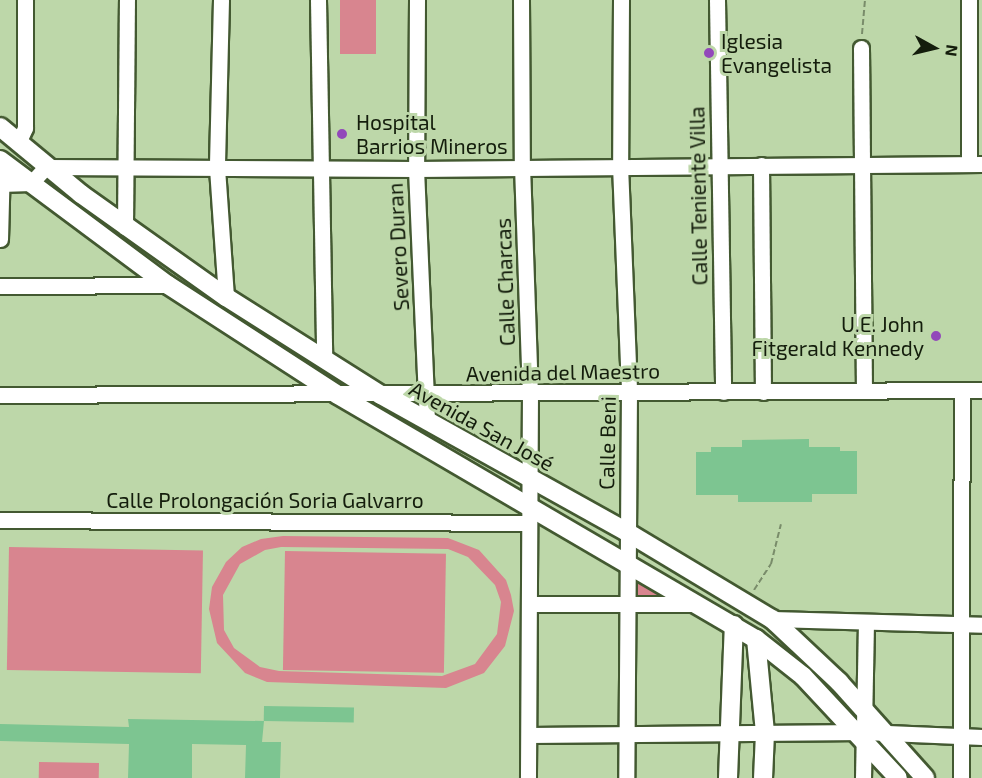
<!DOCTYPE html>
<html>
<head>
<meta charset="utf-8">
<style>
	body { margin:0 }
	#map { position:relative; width:982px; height:778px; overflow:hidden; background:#bdd7a9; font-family:"Exo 2",sans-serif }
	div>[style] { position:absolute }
	.green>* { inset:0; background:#d8858f; transform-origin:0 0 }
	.building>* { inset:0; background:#7dc591; transform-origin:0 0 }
	.path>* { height:2px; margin-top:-1px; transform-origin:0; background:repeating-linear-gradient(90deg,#798c6a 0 6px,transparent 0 9px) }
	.roads { filter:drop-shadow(2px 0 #435931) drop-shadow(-2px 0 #435931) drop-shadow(0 2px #435931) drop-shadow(0 -2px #435931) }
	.minor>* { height:15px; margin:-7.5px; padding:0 7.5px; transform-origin:7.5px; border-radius:7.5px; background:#fff }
	.tertiary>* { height:18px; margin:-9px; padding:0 9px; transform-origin:9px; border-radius:9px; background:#fff }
	.dots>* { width:16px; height:16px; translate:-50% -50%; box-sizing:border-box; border:3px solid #bdd7a9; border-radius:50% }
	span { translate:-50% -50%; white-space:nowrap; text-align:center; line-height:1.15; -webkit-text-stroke:6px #bdd7a9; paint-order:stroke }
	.poi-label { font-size:21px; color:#141d0c }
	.left { translate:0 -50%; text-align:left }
	.right { translate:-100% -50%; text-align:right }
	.street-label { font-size:21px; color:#141d0c }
	.north { position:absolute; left:904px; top:18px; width:60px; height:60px; -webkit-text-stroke:4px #bdd7a9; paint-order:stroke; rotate:98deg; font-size:16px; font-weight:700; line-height:24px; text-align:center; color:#141d0c }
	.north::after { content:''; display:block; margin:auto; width:21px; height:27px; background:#141d0c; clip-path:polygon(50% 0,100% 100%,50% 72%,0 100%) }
</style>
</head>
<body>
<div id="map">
	<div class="green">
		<i style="left:340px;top:0;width:36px;height:54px"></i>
		<i style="clip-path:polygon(evenodd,283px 536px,448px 538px,479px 550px,506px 580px,511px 595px,514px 611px,505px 646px,484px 673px,446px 688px,267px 682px,245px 673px,217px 643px,209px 609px,212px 587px,226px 562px,242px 547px,261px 539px,283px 536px,281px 547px,448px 549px,468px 557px,495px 585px,501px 602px,497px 634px,475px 664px,442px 676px,279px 671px,260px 667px,234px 648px,224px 630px,223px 595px,240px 564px,265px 550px,281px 547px)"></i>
		<i style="left:9px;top:547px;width:194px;height:123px;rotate:1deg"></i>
		<i style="left:285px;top:551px;width:161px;height:119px;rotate:1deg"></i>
		<i style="clip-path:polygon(636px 578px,670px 598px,636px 597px)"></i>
		<i style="left:39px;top:762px;width:60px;height:16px;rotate:1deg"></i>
	</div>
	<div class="building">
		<i style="clip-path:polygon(809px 439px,809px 447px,840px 447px,840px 451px,857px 451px,857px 494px,812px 494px,812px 502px,738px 502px,738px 495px,696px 495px,696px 452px,711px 452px,711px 447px,742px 447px,742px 440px)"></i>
		<i style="left:264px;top:706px;width:90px;height:15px;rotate:1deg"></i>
		<i style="clip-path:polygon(128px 719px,264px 721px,262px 742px,281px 742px,280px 778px,245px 778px,246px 745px,192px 744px,192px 778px,128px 778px,129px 744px,0 741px,0 724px,129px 727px)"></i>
	</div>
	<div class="path">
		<i style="left:862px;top:34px;width:34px;rotate:-85deg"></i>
		<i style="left:754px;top:590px;width:31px;rotate:-57deg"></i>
		<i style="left:771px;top:564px;width:41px;rotate:-76deg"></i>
	</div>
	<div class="roads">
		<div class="minor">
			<i style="left:221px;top:0;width:168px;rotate:91.4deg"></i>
			<i style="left:217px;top:168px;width:129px;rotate:86deg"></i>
			<i style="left:318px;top:0;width:359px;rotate:89deg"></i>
			<i style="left:417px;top:0;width:169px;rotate:90.3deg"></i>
			<i style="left:416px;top:169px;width:251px;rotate:87.5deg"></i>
			<i style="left:521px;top:0;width:166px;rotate:89.7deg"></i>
			<i style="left:522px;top:166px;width:226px;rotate:88deg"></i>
			<i style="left:530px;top:392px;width:386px;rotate:90.3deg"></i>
			<i style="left:621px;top:0;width:165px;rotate:90.3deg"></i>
			<i style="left:620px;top:165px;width:226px;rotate:87.7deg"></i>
			<i style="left:629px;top:391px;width:387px;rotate:90.4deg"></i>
			<i style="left:717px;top:0;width:392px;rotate:89.1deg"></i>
			<i style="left:969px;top:0;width:164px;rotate:90deg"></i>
			<i style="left:861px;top:48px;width:342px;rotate:89.5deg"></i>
			<i style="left:18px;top:143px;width:17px;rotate:-65deg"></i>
			<i style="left:25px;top:128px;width:128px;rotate:-90deg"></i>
			<i style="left:761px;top:165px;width:227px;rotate:89.5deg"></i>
			<i style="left:0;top:184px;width:31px;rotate:-2deg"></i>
			<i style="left:31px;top:183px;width:22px;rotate:-47deg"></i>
			<i style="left:46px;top:167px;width:370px;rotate:0.3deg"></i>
			<i style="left:416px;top:169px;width:566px;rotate:-0.51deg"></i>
			<i style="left:125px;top:227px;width:227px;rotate:-89.5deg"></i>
			<i style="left:0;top:239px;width:77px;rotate:-88.5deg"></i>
			<i style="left:0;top:286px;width:168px;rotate:-0.3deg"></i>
			<i style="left:0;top:395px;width:982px;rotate:-0.29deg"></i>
			<i style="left:0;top:520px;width:529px;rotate:0.32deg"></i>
			<i style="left:529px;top:604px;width:168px"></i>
			<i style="left:772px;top:619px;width:210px;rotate:1.6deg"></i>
			<i style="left:529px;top:735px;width:335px;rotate:-0.5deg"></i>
			<i style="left:864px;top:732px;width:118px;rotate:2.4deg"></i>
			<i style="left:863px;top:778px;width:155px;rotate:-88.9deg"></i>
			<i style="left:961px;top:778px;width:388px;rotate:-89.9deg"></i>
		</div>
		<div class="tertiary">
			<i style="left:0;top:127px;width:105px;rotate:39.6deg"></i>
			<i style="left:81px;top:194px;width:178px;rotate:35.4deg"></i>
			<i style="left:226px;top:297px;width:183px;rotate:32.3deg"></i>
			<i style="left:381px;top:395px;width:282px;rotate:29.1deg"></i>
			<i style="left:627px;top:532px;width:169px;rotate:31deg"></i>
			<i style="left:772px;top:619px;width:92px;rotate:43.2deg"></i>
			<i style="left:839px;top:682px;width:129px;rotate:48.1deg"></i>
			<i style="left:0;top:160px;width:209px;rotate:36.7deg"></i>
			<i style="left:168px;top:285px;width:202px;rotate:32.9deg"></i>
			<i style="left:338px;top:395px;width:484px;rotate:30.3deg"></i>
			<i style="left:756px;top:639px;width:60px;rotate:38.2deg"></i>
			<i style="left:803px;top:676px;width:139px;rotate:47deg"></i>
			<i style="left:756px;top:639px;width:94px;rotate:84.5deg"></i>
			<i style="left:765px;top:733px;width:45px;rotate:92.5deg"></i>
			<i style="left:728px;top:778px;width:153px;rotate:-87.8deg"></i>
		</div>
	</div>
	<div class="dots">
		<i style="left:709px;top:53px;background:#9248ba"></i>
		<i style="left:342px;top:134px;background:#9248ba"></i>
		<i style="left:936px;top:336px;background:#9248ba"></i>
	</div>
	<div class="poi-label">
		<span class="left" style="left:721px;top:53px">Iglesia<br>Evangelista</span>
		<span class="left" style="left:356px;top:134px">Hospital<br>Barrios Mineros</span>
		<span class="right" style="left:924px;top:336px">U.E. John<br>Fitgerald Kennedy</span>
	</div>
	<div class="street-label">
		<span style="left:698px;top:196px;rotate:-91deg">Calle Teniente Villa</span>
		<span style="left:398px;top:247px;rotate:-93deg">Severo Duran</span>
		<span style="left:505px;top:282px;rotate:-92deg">Calle Charcas</span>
		<span style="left:563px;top:372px;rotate:-1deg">Avenida del Maestro</span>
		<span style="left:482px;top:426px;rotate:29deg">Avenida San José</span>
		<span style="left:607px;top:443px;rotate:-89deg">Calle Beni</span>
		<span style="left:265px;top:500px">Calle Prolongación Soria Galvarro</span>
	</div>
	<div class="north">N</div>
</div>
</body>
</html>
